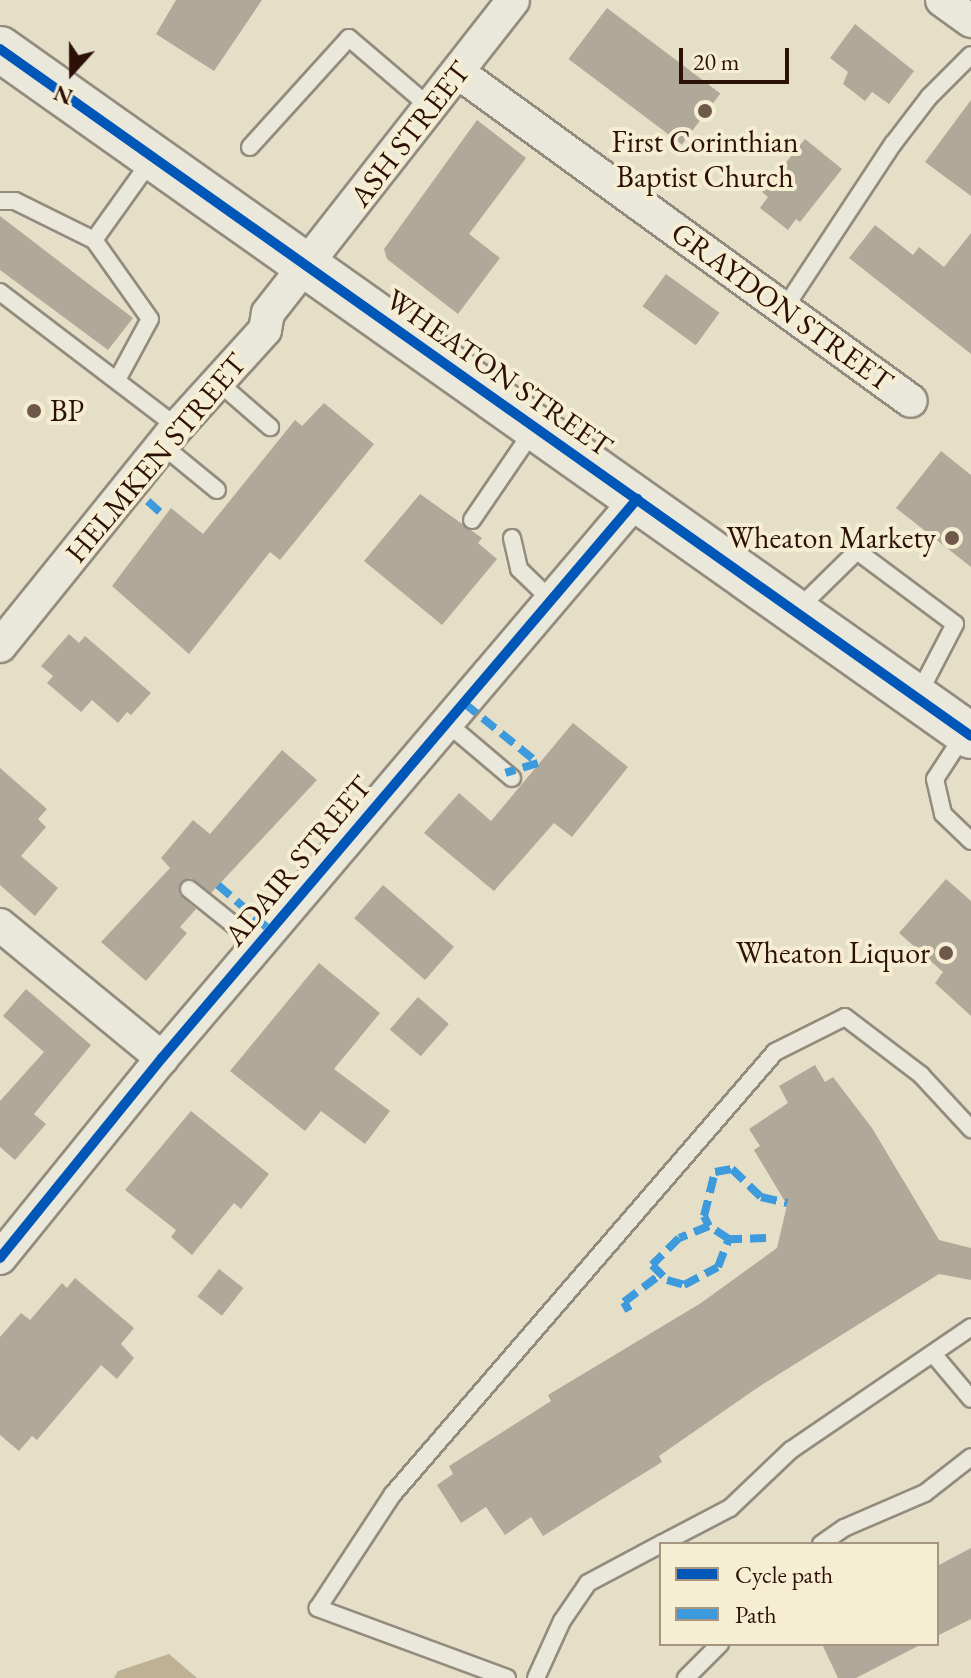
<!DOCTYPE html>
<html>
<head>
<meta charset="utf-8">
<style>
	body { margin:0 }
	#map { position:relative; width:971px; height:1678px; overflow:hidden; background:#e5dfc8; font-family:"EB Garamond",serif }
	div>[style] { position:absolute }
	.water>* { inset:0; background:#beb194 }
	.building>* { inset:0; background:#b0a99a; transform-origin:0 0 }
	.roads { filter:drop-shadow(2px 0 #938c7e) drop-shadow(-2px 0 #938c7e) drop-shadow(0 2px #938c7e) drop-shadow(0 -2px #938c7e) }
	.lane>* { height:16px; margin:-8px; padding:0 8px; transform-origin:8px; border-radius:8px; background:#eae7db }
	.street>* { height:32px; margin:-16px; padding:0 16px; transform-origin:16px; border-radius:16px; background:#eae7db }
	.secondary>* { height:44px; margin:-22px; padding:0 22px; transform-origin:22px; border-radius:22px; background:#eae7db }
	.quiet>* { height:8px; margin-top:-4px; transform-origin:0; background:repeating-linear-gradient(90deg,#3d9add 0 16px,transparent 0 24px) }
	.cycleway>* { height:10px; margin:-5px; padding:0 5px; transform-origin:5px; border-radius:5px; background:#0057b8 }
	.dots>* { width:22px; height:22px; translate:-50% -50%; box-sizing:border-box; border:4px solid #f6eed3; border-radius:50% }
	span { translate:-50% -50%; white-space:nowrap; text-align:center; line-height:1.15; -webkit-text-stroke:8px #f6eed3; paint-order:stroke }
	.street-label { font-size:30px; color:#2d1006 }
	.poi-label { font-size:30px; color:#2d1006 }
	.left { translate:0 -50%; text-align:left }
	.right { translate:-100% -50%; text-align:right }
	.legend { position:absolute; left:659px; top:1542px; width:280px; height:104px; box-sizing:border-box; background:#f6eed3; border:2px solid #a69581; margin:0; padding:10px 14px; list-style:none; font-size:24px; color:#2d1006 }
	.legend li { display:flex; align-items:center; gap:16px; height:40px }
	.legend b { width:40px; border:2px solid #a69581 }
	.north { position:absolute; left:32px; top:32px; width:80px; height:80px; -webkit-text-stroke:6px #f6eed3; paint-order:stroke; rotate:201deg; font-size:22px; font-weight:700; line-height:32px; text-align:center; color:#2d1006 }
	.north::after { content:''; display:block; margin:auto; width:28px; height:36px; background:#2d1006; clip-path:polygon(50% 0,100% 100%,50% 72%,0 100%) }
	.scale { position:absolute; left:679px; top:48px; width:110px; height:36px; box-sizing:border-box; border:4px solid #2d1006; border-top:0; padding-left:10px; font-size:24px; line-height:28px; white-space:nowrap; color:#2d1006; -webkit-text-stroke:6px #f6eed3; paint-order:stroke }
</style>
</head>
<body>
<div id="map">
	<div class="water">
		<i style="clip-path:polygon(169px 1654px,197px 1678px,114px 1678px,118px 1671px)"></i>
	</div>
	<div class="building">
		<i style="clip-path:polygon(176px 0,262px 0,214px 71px,156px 34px)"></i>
		<i style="left:607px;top:8px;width:142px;height:64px;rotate:37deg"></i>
		<i style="clip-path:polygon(855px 24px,914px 71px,889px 104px,872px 92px,865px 101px,843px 84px,848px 72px,830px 58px)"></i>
		<i style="clip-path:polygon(971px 100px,971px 196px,925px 162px)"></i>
		<i style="clip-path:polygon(477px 120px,526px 158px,469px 234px,500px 258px,458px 314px,387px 259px,384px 249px)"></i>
		<i style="clip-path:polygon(805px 139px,842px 169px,800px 222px,796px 219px,788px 230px,760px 208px,768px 197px,762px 192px)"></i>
		<i style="clip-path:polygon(0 216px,133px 318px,108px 350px,0 270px)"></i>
		<i style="clip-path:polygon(875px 225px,913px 255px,919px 247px,944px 267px,971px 233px,971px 354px,849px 258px)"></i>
		<i style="left:666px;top:274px;width:66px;height:40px;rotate:36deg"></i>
		<i style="clip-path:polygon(324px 403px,374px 444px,280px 560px,270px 552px,189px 654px,112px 586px,171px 508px,203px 534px,295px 420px,302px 426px)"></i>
		<i style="clip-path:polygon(941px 451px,971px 475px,971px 567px,896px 508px)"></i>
		<i style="clip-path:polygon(420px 494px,482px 538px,478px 543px,497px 559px,442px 625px,364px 561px)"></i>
		<i style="clip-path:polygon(69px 634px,79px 643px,85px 636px,151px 693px,131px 715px,127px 712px,118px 723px,92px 700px,81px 712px,47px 683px,53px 676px,41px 666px)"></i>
		<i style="clip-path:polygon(573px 723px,628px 767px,572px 837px,554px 823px,494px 891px,424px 833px,459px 793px,491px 821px)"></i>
		<i style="clip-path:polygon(282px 750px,317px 780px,211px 893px,191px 878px,181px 882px,179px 894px,196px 909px,180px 927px,187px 933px,146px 981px,101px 942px,170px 868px,161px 858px,193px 820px,210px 834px)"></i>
		<i style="clip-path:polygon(0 768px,47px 809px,38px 819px,46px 827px,21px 856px,58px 888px,35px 916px,0 885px)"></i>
		<i style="clip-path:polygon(946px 879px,971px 901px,971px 1016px,935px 983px,943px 972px,899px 933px)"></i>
		<i style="left:383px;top:885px;width:94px;height:44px;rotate:41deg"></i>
		<i style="clip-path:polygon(319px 963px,380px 1013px,334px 1069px,390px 1111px,365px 1144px,321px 1111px,305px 1131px,230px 1071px)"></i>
		<i style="clip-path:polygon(26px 989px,91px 1045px,34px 1114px,46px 1124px,15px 1160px,0 1147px,0 1101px,44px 1052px,3px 1016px)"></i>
		<i style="left:418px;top:997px;width:41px;height:43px;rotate:41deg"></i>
		<i style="clip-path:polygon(815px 1065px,825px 1082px,833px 1077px,872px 1128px,939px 1240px,971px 1248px,971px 1280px,939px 1274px,757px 1388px,659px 1456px,662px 1462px,543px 1536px,531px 1517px,505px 1535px,486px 1507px,461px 1523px,437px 1485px,453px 1474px,449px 1466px,551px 1401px,548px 1395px,701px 1303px,777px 1248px,787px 1205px,754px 1150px,760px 1146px,749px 1129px,788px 1103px,779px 1086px)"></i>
		<i style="clip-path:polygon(191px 1111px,269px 1174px,241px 1209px,234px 1203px,192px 1255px,171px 1237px,176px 1230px,125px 1190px)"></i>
		<i style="left:219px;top:1269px;width:31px;height:35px;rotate:38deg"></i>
		<i style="clip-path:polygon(75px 1278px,134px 1328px,121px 1344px,134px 1358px,117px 1379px,101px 1365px,37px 1440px,32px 1436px,19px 1451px,0 1435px,0 1337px,21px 1313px,30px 1320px,62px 1283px,67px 1288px)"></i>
		<i style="clip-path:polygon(971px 1548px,971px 1619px,937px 1636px,937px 1566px)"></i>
		<i style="clip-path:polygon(822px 1644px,922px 1644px,856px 1678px,838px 1678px)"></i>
	</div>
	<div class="roads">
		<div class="lane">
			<i style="left:250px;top:147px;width:147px;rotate:-47.8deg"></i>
			<i style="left:349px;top:38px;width:108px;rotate:40.5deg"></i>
			<i style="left:0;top:201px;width:15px"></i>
			<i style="left:15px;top:201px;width:88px;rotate:26.3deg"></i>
			<i style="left:0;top:292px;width:223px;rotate:37.3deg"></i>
			<i style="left:784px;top:309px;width:198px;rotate:-56.6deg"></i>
			<i style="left:893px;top:144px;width:59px;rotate:-52.5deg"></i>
			<i style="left:929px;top:97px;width:59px;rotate:-45deg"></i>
			<i style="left:117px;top:380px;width:69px;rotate:-61.6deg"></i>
			<i style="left:150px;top:319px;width:97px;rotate:-125.3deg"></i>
			<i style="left:94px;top:240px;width:100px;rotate:-54.4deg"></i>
			<i style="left:218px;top:382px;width:69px;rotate:40.9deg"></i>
			<i style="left:162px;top:445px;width:71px;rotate:39.3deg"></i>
			<i style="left:472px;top:520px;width:110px;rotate:-55.7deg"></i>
			<i style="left:512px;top:538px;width:32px;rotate:77deg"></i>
			<i style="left:519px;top:569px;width:45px;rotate:44.1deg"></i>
			<i style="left:798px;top:609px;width:83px;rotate:-44.5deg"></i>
			<i style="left:857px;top:551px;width:122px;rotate:36.7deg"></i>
			<i style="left:955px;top:624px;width:80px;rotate:117.5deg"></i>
			<i style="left:447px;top:723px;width:85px;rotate:40.2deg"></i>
			<i style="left:965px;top:733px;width:55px;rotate:123.1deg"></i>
			<i style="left:935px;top:779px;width:36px;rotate:77deg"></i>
			<i style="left:943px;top:814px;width:39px;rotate:44deg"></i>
			<i style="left:189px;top:889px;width:88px;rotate:38.6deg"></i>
			<i style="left:934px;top:1355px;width:57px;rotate:49.9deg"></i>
			<i style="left:661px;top:1544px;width:78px;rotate:-27.6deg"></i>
			<i style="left:730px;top:1508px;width:84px;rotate:-43.6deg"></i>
			<i style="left:791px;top:1450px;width:218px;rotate:-34.3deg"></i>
			<i style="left:821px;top:1544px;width:28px;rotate:-35deg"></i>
			<i style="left:844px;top:1528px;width:88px;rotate:-23.4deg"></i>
			<i style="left:925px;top:1493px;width:58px;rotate:-38deg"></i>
			<i style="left:507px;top:1678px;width:202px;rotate:-159.7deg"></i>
			<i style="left:318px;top:1608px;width:136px;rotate:-56.7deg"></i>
			<i style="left:393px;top:1494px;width:584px;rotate:-49.16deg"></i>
			<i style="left:775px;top:1052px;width:78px;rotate:-26.6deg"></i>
			<i style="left:845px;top:1017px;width:96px;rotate:37.3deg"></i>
			<i style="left:921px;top:1075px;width:74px;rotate:47.2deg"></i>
			<i style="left:536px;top:1678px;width:63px;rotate:-65.5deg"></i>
			<i style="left:562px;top:1621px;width:46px;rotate:-55.6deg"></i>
			<i style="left:588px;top:1583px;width:83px;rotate:-28.1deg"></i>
			<i style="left:686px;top:1678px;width:48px;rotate:-45deg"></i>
		</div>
		<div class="street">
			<i style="left:942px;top:0;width:36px;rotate:36deg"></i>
			<i style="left:459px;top:73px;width:558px;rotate:35.97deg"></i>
			<i style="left:0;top:646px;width:282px;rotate:-51.1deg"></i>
			<i style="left:177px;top:427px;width:131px;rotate:-47.8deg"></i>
			<i style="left:265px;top:330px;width:17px;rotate:-80deg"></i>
			<i style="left:268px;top:313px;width:397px;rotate:-51.9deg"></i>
			<i style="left:0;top:925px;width:210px;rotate:39.4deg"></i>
			<i style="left:0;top:1258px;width:257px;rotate:-51deg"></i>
			<i style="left:162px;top:1058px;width:734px;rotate:-49.64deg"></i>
		</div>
		<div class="secondary">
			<i style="left:0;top:49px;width:1189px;rotate:35.28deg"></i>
		</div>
	</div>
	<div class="quiet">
		<i style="left:130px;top:485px;width:43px;rotate:42.2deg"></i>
		<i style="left:464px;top:703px;width:95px;rotate:39deg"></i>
		<i style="left:538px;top:763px;width:34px;rotate:163deg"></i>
		<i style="left:218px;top:885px;width:69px;rotate:40.9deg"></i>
		<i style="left:709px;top:1226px;width:32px;rotate:158deg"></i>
		<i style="left:679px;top:1238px;width:38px;rotate:135deg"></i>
		<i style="left:652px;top:1265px;width:21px;rotate:45deg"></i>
		<i style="left:667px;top:1280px;width:18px;rotate:16deg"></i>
		<i style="left:684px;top:1285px;width:38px;rotate:-28deg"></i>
		<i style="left:718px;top:1267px;width:30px;rotate:-69deg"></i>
		<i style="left:766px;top:1238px;width:37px;rotate:178deg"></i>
		<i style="left:729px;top:1239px;width:24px;rotate:-147deg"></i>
		<i style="left:709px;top:1226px;width:11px;rotate:-117deg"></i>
		<i style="left:704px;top:1216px;width:45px;rotate:-76deg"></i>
		<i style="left:715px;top:1172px;width:17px;rotate:-10deg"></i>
		<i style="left:732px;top:1169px;width:40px;rotate:44deg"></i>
		<i style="left:761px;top:1197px;width:27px;rotate:13deg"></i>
		<i style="left:629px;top:1311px;width:10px;rotate:-119deg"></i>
		<i style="left:624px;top:1302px;width:46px;rotate:-37.1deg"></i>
	</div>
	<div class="cycleway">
		<i style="left:0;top:49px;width:1189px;rotate:35.28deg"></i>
		<i style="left:0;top:1258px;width:257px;rotate:-51deg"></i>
		<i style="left:162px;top:1058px;width:734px;rotate:-49.64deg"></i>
	</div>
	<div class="dots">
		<i style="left:705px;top:111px;background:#6d584a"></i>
		<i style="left:34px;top:411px;background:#6d584a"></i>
		<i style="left:952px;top:538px;background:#6d584a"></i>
		<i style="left:946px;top:953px;background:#6d584a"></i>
	</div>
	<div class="street-label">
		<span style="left:410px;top:134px;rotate:-52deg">ASH STREET</span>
		<span style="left:782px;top:307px;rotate:36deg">GRAYDON STREET</span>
		<span style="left:499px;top:373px;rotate:35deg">WHEATON STREET</span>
		<span style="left:156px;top:458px;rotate:-50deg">HELMKEN STREET</span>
		<span style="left:298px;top:861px;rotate:-50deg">ADAIR STREET</span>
	</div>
	<div class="poi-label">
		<span style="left:705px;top:159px">First Corinthian<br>Baptist Church</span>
		<span class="left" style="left:50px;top:411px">BP</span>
		<span class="right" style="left:936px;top:538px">Wheaton Markety</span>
		<span class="right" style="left:930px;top:953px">Wheaton Liquor</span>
	</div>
	<ul class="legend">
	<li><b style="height:10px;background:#0057b8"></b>Cycle path</li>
	<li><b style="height:10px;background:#3d9add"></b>Path</li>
	</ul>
	<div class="north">N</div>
	<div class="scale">20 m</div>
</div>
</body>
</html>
